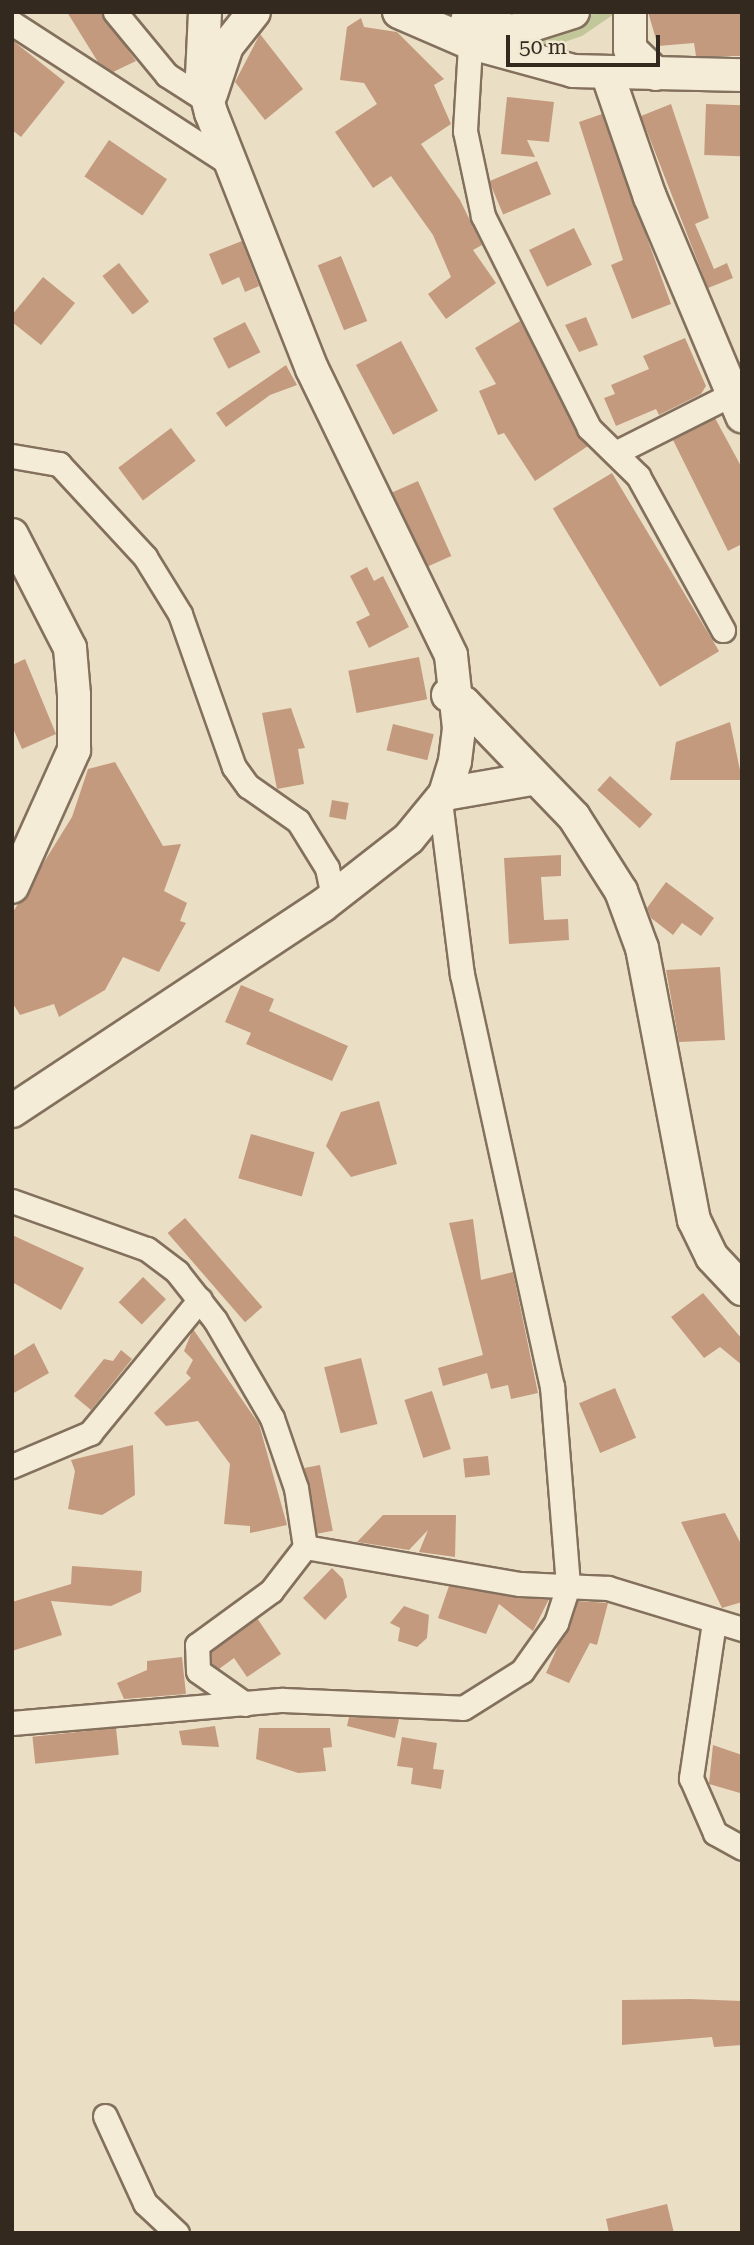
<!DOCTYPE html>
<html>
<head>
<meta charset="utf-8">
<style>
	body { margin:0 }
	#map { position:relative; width:754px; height:2245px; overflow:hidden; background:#eadec5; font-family:"Roboto Serif",serif }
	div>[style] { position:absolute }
	.green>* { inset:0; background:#c2c79a }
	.building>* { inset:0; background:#c49a7e; transform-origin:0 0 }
	.roads { filter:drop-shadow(2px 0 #83705d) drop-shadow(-2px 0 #83705d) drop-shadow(0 2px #83705d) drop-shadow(0 -2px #83705d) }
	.street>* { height:23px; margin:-11.5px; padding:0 11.5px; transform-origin:11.5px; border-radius:11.5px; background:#f5ecd7 }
	.secondary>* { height:32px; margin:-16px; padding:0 16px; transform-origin:16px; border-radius:16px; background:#f5ecd7 }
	span { translate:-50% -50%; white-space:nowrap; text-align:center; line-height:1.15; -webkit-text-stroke:5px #f2e9d3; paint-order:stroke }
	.frame { position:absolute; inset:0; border:14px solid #34291f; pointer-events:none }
	.scale { position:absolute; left:506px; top:35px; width:154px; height:32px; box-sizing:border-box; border:4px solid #34291f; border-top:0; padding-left:9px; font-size:21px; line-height:24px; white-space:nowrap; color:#34291f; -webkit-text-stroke:5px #f2e9d3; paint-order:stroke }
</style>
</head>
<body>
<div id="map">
	<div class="green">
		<i style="clip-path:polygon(617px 12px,582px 36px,544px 49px,531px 45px,537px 32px,574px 16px)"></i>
	</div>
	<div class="building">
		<i style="clip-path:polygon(67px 12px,101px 12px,136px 61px,113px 72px,98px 62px)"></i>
		<i style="clip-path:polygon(648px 12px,742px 12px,742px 56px,696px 56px,694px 43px,658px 46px)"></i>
		<i style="clip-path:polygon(361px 18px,364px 27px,397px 32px,444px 79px,434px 85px,451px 124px,421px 144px,460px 200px,482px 245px,473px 250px,496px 283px,446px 319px,428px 294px,451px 277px,433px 235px,391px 176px,373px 188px,335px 132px,377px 104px,364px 83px,340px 80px,347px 27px)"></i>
		<i style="clip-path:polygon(260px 34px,303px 89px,265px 120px,235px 82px)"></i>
		<i style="clip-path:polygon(12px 40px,65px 82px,21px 137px,12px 130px)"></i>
		<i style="clip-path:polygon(507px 97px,554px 102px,549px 142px,527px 140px,535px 157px,501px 154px)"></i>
		<i style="clip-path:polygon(671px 104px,709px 218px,695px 224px,714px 269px,727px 263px,733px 278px,708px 288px,641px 116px)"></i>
		<i style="left:706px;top:104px;width:36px;height:51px;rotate:2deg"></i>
		<i style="clip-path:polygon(602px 114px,671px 304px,632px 319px,611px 265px,623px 260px,579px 122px)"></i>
		<i style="left:109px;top:140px;width:70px;height:44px;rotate:34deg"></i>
		<i style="left:537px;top:161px;width:36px;height:52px;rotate:67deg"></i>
		<i style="left:574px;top:228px;width:41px;height:50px;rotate:64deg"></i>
		<i style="clip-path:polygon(242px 241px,259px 286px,245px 292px,239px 277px,222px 285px,209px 254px)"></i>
		<i style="left:341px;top:256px;width:70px;height:25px;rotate:68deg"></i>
		<i style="left:119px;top:263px;width:49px;height:21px;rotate:52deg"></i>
		<i style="clip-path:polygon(43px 277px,75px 303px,41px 345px,12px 322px,12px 315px)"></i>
		<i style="clip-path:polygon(586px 317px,598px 345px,579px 352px,565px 325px)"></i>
		<i style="clip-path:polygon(520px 321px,588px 446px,535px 481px,504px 433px,498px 435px,479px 391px,496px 384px,475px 348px)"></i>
		<i style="left:245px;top:322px;width:34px;height:36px;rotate:63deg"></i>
		<i style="clip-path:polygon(685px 338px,706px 386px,701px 394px,659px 415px,656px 409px,616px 426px,604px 398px,615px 394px,611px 385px,649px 369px,643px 356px)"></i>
		<i style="left:401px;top:341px;width:79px;height:51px;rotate:62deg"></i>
		<i style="clip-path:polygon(286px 365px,297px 385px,270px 395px,226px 427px,216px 413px)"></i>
		<i style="clip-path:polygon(715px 418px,742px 468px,742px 544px,728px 551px,673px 440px)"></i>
		<i style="left:171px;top:428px;width:41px;height:66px;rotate:53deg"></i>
		<i style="left:612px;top:473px;width:208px;height:69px;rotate:59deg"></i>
		<i style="left:418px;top:481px;width:82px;height:29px;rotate:66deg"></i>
		<i style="clip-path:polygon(367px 567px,374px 581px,383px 576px,409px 627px,369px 648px,356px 622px,370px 615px,350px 576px)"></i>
		<i style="left:419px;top:657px;width:43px;height:72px;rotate:79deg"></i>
		<i style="clip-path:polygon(25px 659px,56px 734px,22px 749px,12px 726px,12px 665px)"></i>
		<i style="clip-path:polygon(291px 708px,305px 748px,298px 749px,304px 784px,277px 789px,262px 713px)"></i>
		<i style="clip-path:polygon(730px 722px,742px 780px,670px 780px,676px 742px)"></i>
		<i style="left:393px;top:724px;width:42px;height:27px;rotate:14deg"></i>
		<i style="clip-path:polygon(115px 762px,163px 846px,181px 844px,164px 891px,187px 903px,180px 921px,186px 923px,159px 972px,123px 957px,105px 990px,59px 1017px,54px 1004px,20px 1015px,12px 1002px,13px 912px,72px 817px,88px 769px)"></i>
		<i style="left:610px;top:776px;width:57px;height:19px;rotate:42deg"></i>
		<i style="left:332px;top:800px;width:17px;height:17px;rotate:10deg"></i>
		<i style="clip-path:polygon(561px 855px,561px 876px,541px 877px,544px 920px,568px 919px,569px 940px,509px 944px,504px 858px)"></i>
		<i style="clip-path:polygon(666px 882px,714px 918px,701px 936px,682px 923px,673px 935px,651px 918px,647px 908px)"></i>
		<i style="clip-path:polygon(720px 967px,725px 1040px,679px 1042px,666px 970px)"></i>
		<i style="clip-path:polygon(241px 985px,274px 999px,269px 1011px,348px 1046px,332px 1081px,246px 1044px,251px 1033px,225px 1022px)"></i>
		<i style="clip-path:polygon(379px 1101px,397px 1164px,351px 1177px,326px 1146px,341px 1112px)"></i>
		<i style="left:251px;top:1134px;width:66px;height:46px;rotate:16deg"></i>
		<i style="left:185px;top:1218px;width:118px;height:23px;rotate:49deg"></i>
		<i style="clip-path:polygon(473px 1219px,481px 1280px,513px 1272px,538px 1393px,511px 1399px,508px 1385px,491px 1389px,487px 1373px,443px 1386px,438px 1368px,483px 1355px,449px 1223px)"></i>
		<i style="clip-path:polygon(12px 1235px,84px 1268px,61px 1310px,12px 1282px)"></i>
		<i style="left:143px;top:1277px;width:32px;height:35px;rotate:44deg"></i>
		<i style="clip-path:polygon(703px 1293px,742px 1339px,742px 1365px,720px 1347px,704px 1358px,671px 1317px)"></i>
		<i style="clip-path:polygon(193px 1329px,259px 1424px,287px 1525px,250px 1533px,250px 1526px,224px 1524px,230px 1464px,198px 1421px,166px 1426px,154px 1413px,191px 1378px,186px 1373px,193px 1360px,184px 1351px)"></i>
		<i style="clip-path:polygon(34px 1343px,49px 1373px,12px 1394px,12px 1357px)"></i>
		<i style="clip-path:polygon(121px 1350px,132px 1359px,91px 1410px,74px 1396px,104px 1359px,113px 1361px)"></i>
		<i style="left:361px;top:1358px;width:68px;height:38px;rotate:76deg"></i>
		<i style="left:615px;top:1388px;width:54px;height:39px;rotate:67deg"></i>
		<i style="left:432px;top:1391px;width:61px;height:29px;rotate:72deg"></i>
		<i style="clip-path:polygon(133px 1445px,135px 1495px,102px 1515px,68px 1509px,75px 1471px,71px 1460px)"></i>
		<i style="left:488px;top:1456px;width:19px;height:25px;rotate:84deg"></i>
		<i style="left:320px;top:1465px;width:67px;height:16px;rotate:79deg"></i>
		<i style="clip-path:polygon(725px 1513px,742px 1546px,742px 1602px,722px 1608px,681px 1522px)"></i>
		<i style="clip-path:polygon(383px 1515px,456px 1515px,455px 1557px,419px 1552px,428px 1530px,409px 1550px,357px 1542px)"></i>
		<i style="clip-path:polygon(72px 1566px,142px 1571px,141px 1592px,111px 1606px,51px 1601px,62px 1635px,12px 1651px,12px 1602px,71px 1584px)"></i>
		<i style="clip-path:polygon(332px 1568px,343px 1579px,347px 1597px,325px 1620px,303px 1598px)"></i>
		<i style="clip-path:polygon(449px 1586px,518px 1598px,549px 1599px,533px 1631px,499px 1604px,486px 1634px,438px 1618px)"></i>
		<i style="clip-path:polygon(578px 1601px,608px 1603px,597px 1645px,590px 1643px,569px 1683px,546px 1673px)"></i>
		<i style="clip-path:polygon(404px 1606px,429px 1615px,427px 1638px,417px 1647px,398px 1641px,400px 1628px,390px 1623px)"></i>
		<i style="clip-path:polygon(257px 1618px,281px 1654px,247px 1677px,234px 1658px,219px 1669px,212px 1664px,211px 1652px)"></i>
		<i style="clip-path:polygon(182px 1657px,186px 1694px,124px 1699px,117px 1683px,147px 1670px,147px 1661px)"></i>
		<i style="clip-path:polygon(349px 1717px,399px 1719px,395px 1738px,347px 1726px)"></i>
		<i style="clip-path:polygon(215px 1726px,219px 1747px,182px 1745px,179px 1731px)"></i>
		<i style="left:116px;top:1728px;width:27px;height:84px;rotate:84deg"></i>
		<i style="clip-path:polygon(259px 1728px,330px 1728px,332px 1747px,323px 1748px,326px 1771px,298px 1773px,256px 1759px)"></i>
		<i style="clip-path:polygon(402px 1737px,437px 1743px,433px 1769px,444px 1770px,441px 1789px,411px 1784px,413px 1768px,397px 1766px)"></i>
		<i style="clip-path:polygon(713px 1745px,742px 1755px,740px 1793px,709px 1784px)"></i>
		<i style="clip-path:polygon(690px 1999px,742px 2001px,742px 2045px,714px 2047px,712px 2037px,622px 2045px,622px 2000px)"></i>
		<i style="clip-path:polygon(667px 2204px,674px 2233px,609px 2233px,606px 2219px)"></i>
	</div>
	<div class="roads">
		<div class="street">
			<i style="left:115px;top:12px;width:82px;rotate:50.5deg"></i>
			<i style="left:167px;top:75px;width:50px;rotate:32.7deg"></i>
			<i style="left:12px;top:23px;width:265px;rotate:32.9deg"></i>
			<i style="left:471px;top:29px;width:102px;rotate:93.4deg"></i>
			<i style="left:465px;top:131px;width:87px;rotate:78deg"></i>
			<i style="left:483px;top:216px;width:237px;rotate:63.4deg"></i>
			<i style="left:589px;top:428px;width:69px;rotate:44.4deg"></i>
			<i style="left:638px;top:476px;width:176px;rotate:61.1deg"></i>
			<i style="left:617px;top:452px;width:140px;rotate:-26.7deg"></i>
			<i style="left:12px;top:456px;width:48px;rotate:9.7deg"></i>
			<i style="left:59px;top:464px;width:127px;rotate:47.2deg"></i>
			<i style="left:145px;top:557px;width:67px;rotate:58.4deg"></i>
			<i style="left:180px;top:614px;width:162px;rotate:70.6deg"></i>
			<i style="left:234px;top:767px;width:24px;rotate:54deg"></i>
			<i style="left:248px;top:786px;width:61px;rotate:35deg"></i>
			<i style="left:298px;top:821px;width:55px;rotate:58.3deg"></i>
			<i style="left:327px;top:868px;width:30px;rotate:78deg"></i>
			<i style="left:12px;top:1201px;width:143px;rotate:19.6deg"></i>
			<i style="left:147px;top:1249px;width:38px;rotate:37deg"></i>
			<i style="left:177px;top:1272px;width:61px;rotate:51.6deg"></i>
			<i style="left:215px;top:1320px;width:113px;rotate:59.8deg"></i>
			<i style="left:272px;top:1418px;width:74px;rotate:71.1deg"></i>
			<i style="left:296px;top:1488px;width:60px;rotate:81.3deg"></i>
			<i style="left:305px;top:1547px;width:218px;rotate:9.8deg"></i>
			<i style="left:520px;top:1584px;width:88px;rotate:2.6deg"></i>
			<i style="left:608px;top:1588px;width:140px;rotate:17deg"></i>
			<i style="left:12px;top:1466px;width:85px;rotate:-22.9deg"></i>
			<i style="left:90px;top:1433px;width:173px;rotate:-50.6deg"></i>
			<i style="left:714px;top:1622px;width:158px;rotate:98.4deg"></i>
			<i style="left:691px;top:1778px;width:60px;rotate:66.4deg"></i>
			<i style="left:715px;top:1833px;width:31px;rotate:29deg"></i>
			<i style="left:245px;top:1704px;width:57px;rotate:-144.9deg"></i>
			<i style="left:198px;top:1671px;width:26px;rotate:-92deg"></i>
			<i style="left:197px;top:1645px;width:92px;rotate:-36.1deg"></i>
			<i style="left:271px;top:1591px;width:56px;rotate:-52.3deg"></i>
			<i style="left:12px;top:1723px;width:272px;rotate:-4.9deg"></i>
			<i style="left:283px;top:1700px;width:180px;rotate:2.5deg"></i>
			<i style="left:463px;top:1708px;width:70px;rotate:-32.1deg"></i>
			<i style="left:522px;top:1671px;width:59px;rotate:-54.7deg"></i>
			<i style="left:556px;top:1623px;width:40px;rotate:-72deg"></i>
			<i style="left:568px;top:1585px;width:199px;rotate:-94.6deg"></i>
			<i style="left:552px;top:1387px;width:422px;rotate:-102.3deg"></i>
			<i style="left:462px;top:975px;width:174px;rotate:-97.2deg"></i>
			<i style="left:105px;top:2116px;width:96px;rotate:65.3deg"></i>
			<i style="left:145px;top:2203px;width:44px;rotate:43.2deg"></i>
		</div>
		<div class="secondary">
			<i style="left:399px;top:12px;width:75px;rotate:23.5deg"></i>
			<i style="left:468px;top:42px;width:109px;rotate:15.4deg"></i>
			<i style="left:573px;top:71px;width:169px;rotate:1.4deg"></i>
			<i style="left:630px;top:12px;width:37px;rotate:90deg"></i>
			<i style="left:630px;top:49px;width:36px;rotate:44deg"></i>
			<i style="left:467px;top:21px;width:47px;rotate:12.3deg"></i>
			<i style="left:513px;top:31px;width:63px;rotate:-17.6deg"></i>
			<i style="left:607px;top:73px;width:131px;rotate:70.9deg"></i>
			<i style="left:650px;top:197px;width:238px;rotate:67.2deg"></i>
			<i style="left:211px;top:94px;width:51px;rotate:-71.6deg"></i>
			<i style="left:227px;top:46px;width:43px;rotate:-51.5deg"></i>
			<i style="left:12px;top:535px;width:127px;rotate:62.8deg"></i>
			<i style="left:70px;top:648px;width:47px;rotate:85.1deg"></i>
			<i style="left:74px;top:695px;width:55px;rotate:90deg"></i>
			<i style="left:74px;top:750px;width:150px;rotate:114.3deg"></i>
			<i style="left:448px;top:695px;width:18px;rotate:27deg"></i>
			<i style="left:464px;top:703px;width:158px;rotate:46deg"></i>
			<i style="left:574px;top:817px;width:88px;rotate:57.6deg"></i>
			<i style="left:621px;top:891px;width:61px;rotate:69.8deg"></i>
			<i style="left:642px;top:948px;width:277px;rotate:79.2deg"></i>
			<i style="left:694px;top:1220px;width:41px;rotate:64.1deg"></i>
			<i style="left:712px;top:1257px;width:44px;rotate:46.8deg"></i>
			<i style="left:445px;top:794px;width:88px;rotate:-9.8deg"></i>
			<i style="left:12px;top:1111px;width:372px;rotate:-33.5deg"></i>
			<i style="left:322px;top:906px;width:110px;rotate:-38deg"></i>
			<i style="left:409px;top:838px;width:57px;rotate:-50.7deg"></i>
			<i style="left:445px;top:794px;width:34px;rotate:-73deg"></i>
			<i style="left:455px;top:761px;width:33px;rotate:-83deg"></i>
			<i style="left:459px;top:728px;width:73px;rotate:-96.3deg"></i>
			<i style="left:451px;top:655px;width:318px;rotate:-115.9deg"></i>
			<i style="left:312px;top:369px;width:275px;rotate:-111.5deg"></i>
			<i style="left:211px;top:113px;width:38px;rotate:-104deg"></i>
			<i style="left:202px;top:76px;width:64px;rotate:-87.3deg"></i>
		</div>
	</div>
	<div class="frame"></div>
	<div class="scale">50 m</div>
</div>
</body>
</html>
